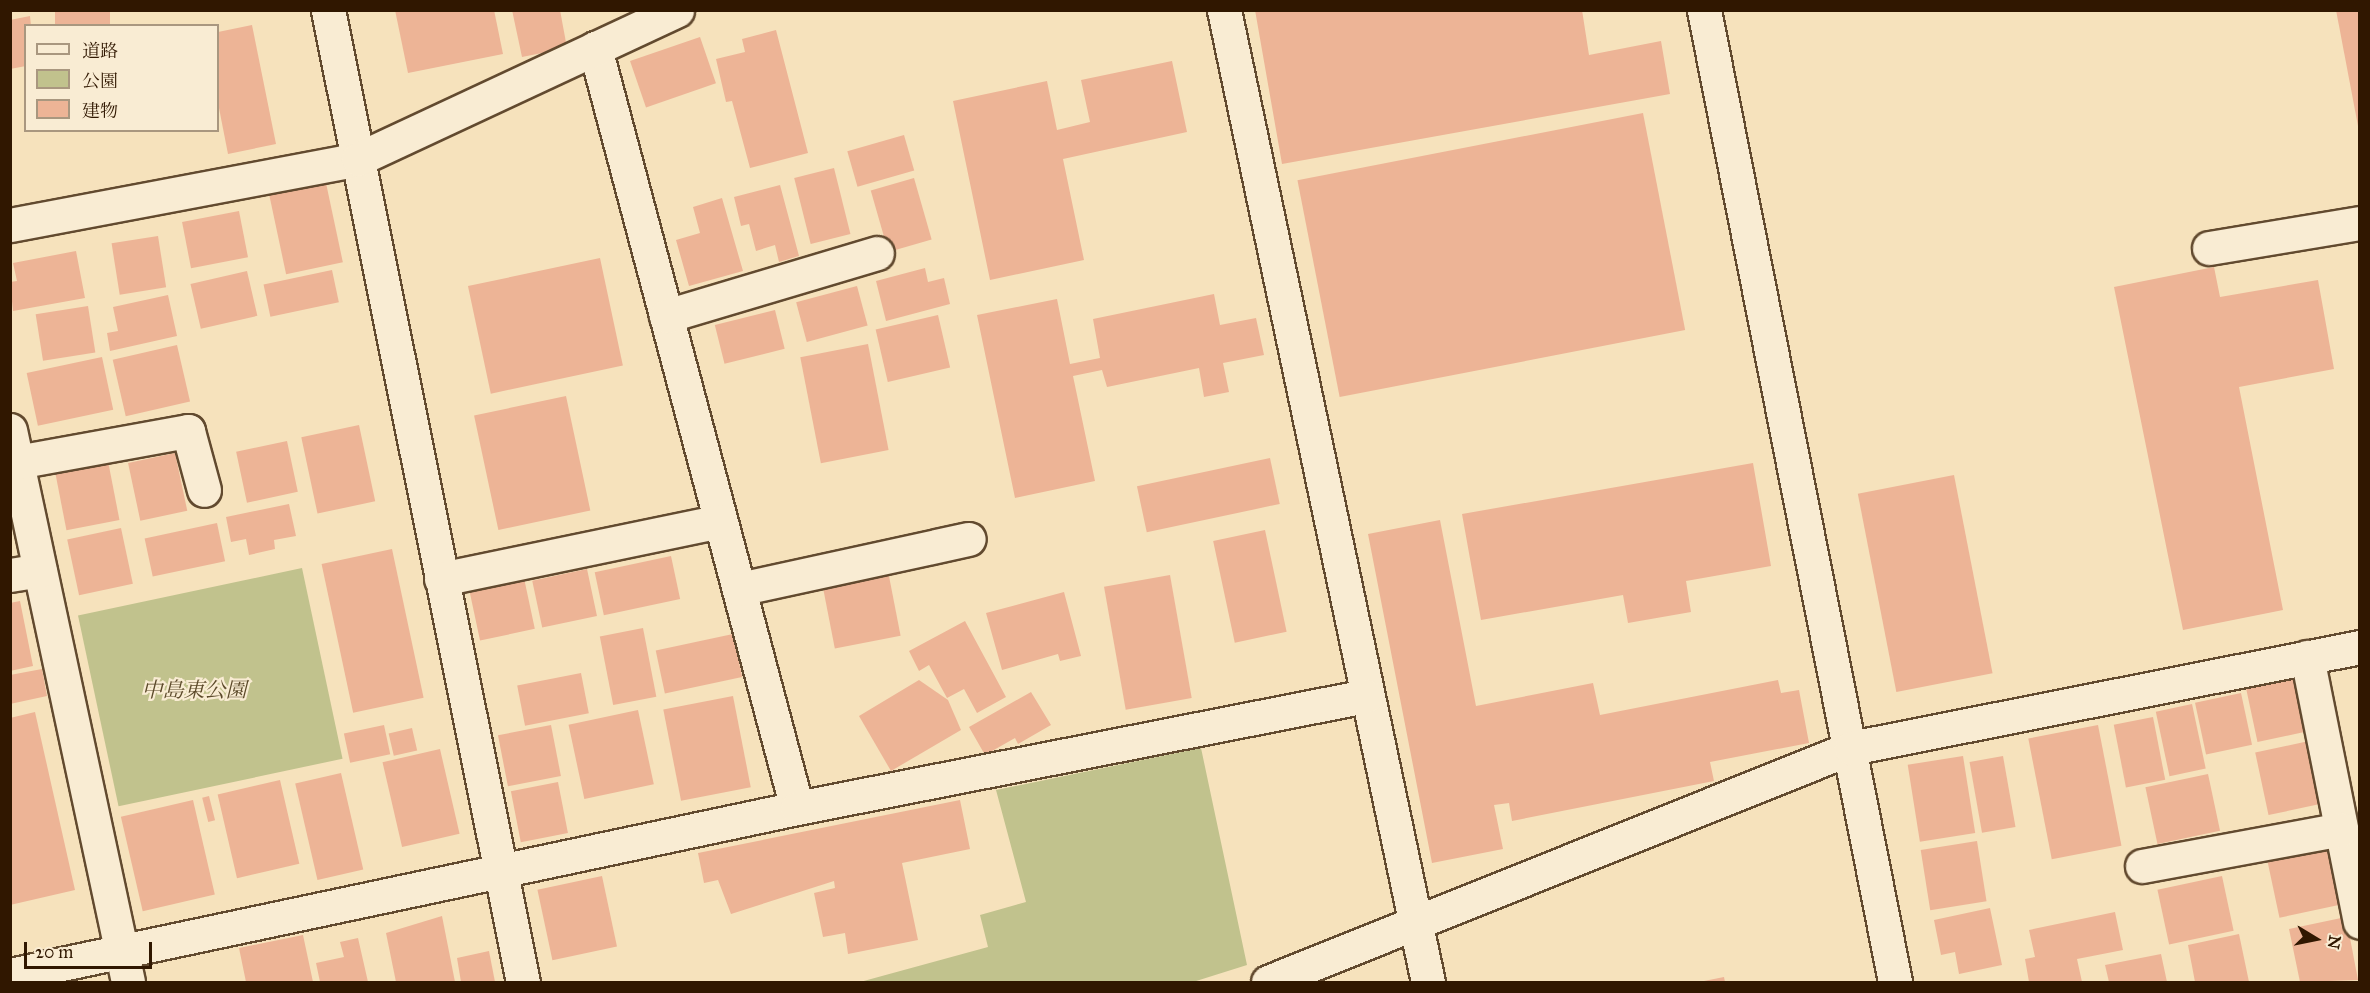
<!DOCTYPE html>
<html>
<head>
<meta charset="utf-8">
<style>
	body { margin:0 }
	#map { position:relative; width:2370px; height:993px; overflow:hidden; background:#f6e2bc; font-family:"IM FELL Great Primer","Noto Serif JP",serif }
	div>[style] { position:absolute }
	.green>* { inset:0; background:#c1c28d; transform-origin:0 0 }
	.building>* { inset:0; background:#edb496; transform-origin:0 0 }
	.roads { filter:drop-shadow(2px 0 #624a2f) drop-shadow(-2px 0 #624a2f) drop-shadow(0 2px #624a2f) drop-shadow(0 -2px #624a2f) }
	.minor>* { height:33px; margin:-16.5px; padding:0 16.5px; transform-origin:16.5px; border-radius:16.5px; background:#f9ecd3 }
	span { translate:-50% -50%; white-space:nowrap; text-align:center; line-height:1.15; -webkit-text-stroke:4.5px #f9ecd3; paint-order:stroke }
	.park-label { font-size:21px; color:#5c4a2a; font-style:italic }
	.frame { position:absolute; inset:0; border:12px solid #301700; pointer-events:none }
	.legend { position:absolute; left:24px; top:24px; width:195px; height:108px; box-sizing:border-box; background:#f9ecd3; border:2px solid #a9977f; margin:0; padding:8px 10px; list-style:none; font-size:18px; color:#301700 }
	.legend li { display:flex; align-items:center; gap:12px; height:30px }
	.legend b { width:30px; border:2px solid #a9977f }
	.north { position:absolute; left:2286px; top:909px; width:60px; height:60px; -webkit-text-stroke:4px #f9ecd3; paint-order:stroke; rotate:100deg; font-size:16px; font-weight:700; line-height:24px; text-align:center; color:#301700 }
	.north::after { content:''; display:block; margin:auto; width:21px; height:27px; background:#301700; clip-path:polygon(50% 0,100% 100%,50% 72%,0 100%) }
	.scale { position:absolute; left:24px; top:942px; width:128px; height:27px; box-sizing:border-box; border:3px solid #301700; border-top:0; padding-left:8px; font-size:18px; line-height:21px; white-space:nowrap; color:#301700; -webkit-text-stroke:4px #f9ecd3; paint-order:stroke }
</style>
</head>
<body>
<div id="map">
	<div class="green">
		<i style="left:302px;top:568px;width:195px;height:229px;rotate:78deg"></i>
		<i style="clip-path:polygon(1201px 748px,1247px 965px,1193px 982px,860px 982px,988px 947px,980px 915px,1026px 902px,996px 790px)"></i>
	</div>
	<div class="building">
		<i style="left:55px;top:10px;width:55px;height:16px"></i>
		<i style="clip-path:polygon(395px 10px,494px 10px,503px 54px,408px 73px)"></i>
		<i style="clip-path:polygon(512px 10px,560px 10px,567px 48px,522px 57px)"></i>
		<i style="clip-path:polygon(1255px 10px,1582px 10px,1589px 55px,1661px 41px,1670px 94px,1282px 164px)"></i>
		<i style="clip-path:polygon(2336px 10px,2360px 10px,2360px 126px,2358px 126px)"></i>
		<i style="clip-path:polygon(30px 16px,31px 26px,26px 26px,26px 66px,10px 69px,10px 20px)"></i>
		<i style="clip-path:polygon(252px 25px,276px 144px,228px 154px,218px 103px,218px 32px)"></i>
		<i style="clip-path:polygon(776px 30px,808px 153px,750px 168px,732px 101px,726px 102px,716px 59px,745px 52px,742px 39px)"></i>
		<i style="left:700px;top:37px;width:49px;height:74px;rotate:71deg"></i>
		<i style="clip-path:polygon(1172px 61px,1187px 132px,1063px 159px,1084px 260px,990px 280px,953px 101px,1047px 81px,1057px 130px,1090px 122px,1081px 80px)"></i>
		<i style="left:1643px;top:113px;width:221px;height:352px;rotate:79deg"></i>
		<i style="left:904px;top:135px;width:37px;height:59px;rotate:74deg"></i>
		<i style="left:834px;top:168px;width:68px;height:41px;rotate:76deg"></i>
		<i style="left:914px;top:178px;width:64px;height:45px;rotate:74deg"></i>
		<i style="left:326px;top:183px;width:81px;height:58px;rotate:78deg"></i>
		<i style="clip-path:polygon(780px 185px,799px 256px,779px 262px,775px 245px,756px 251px,749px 224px,741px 226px,734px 197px)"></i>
		<i style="clip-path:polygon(722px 198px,743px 271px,689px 286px,676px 240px,700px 233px,693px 207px)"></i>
		<i style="left:239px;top:211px;width:47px;height:58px;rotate:79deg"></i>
		<i style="left:158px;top:236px;width:52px;height:47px;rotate:81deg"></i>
		<i style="clip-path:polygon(76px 251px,85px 298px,13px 311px,10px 282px,17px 281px,13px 263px)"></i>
		<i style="left:600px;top:258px;width:110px;height:135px;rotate:78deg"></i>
		<i style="clip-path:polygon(2214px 267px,2220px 297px,2318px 280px,2334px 369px,2239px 387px,2283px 610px,2183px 630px,2114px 287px)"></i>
		<i style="clip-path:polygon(925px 268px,928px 282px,944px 278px,950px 304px,886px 321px,876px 281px)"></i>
		<i style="left:332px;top:270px;width:33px;height:70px;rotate:78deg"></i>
		<i style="left:247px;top:271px;width:46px;height:58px;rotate:77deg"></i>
		<i style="left:857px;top:286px;width:41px;height:63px;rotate:75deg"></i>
		<i style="clip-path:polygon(1214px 294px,1220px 325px,1256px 318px,1264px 355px,1223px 363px,1229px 392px,1204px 397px,1199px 368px,1107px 387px,1102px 370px,1073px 376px,1095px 481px,1015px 498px,977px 315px,1057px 299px,1070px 364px,1100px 358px,1093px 319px)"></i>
		<i style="clip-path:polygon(168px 295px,177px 336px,110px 351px,107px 333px,118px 331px,113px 307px)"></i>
		<i style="left:88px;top:306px;width:47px;height:53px;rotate:81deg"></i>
		<i style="left:775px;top:310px;width:40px;height:62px;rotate:76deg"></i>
		<i style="left:938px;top:315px;width:54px;height:64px;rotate:77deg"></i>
		<i style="left:868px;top:344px;width:108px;height:69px;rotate:79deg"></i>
		<i style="left:177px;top:345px;width:58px;height:66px;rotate:77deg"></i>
		<i style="left:102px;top:357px;width:54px;height:77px;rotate:78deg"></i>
		<i style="left:566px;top:396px;width:117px;height:94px;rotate:78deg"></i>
		<i style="left:359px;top:425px;width:78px;height:59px;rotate:78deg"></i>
		<i style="left:287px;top:441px;width:52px;height:52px;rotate:78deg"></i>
		<i style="left:175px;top:453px;width:59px;height:48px;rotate:78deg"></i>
		<i style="left:1270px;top:458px;width:47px;height:136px;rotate:78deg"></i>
		<i style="left:108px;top:461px;width:60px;height:54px;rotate:79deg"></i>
		<i style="clip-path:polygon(1753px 463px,1771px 566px,1686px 581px,1691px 612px,1628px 623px,1623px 595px,1481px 620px,1462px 514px)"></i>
		<i style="left:1954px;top:475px;width:202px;height:98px;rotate:79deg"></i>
		<i style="clip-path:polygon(289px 504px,296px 536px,274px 540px,275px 549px,249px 555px,246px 539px,231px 542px,226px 517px)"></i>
		<i style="clip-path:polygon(1440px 520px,1476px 706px,1593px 683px,1600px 715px,1778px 680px,1781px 693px,1799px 690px,1809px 743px,1710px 762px,1714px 781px,1512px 821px,1509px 803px,1494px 805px,1503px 849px,1432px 863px,1368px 534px)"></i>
		<i style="left:217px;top:523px;width:39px;height:74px;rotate:78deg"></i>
		<i style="left:121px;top:528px;width:57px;height:55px;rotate:78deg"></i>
		<i style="left:1265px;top:530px;width:104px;height:53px;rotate:78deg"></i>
		<i style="left:392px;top:549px;width:152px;height:72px;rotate:78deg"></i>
		<i style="left:671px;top:556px;width:44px;height:78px;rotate:78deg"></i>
		<i style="left:587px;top:569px;width:48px;height:56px;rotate:78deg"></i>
		<i style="left:888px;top:571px;width:66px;height:67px;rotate:79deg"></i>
		<i style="left:1170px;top:575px;width:125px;height:67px;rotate:80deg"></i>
		<i style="left:524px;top:578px;width:52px;height:56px;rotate:78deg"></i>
		<i style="clip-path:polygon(1064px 592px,1081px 656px,1060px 661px,1058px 654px,1002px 670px,986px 613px)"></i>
		<i style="clip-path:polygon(20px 601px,33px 666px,10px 671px,10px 603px)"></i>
		<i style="clip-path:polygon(965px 621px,1006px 697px,977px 713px,964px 689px,947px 698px,929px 665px,919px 671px,909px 651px)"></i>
		<i style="left:643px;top:628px;width:70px;height:44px;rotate:79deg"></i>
		<i style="left:733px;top:634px;width:44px;height:79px;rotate:78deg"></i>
		<i style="clip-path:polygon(42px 669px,47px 696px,10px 704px,10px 675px)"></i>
		<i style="left:581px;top:673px;width:41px;height:65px;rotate:79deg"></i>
		<i style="left:2294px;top:678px;width:55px;height:49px;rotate:78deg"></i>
		<i style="clip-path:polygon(919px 680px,948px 700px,961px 730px,891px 771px,859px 716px)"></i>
		<i style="clip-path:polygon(1031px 692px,1051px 725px,1018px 744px,1015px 738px,985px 755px,969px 727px)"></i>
		<i style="left:2241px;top:693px;width:53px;height:47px;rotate:78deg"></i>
		<i style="left:733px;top:696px;width:93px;height:71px;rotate:79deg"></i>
		<i style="left:2192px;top:704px;width:66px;height:37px;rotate:78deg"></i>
		<i style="left:638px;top:710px;width:76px;height:71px;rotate:78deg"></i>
		<i style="clip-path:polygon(35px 712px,75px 890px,10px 905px,10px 718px)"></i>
		<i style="left:2153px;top:717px;width:64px;height:40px;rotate:79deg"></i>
		<i style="left:384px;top:725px;width:30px;height:41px;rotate:78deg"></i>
		<i style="left:551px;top:725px;width:52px;height:54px;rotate:79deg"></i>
		<i style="left:2098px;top:725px;width:123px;height:71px;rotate:79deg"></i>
		<i style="left:412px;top:728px;width:23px;height:24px;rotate:77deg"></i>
		<i style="left:2309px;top:741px;width:64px;height:55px;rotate:78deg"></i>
		<i style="left:440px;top:749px;width:87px;height:59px;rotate:77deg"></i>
		<i style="left:1963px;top:756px;width:78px;height:56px;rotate:81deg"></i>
		<i style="left:2003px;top:756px;width:72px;height:34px;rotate:80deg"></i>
		<i style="left:341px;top:773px;width:99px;height:47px;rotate:77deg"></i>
		<i style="left:2208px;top:774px;width:58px;height:64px;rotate:78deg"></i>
		<i style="left:280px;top:780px;width:86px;height:64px;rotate:77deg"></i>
		<i style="left:558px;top:782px;width:52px;height:48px;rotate:79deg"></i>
		<i style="left:209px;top:796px;width:25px;height:7px;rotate:76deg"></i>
		<i style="left:193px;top:800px;width:97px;height:74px;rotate:77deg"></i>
		<i style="clip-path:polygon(960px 800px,970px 849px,902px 863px,918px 940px,848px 954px,845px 933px,823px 937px,814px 893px,835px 888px,834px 881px,731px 914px,718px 880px,704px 883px,698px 853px)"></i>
		<i style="left:1977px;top:841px;width:61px;height:57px;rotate:81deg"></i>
		<i style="left:2328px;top:843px;width:63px;height:63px;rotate:78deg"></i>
		<i style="left:602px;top:876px;width:72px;height:66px;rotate:78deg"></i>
		<i style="left:2222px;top:876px;width:56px;height:66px;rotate:78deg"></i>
		<i style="clip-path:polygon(1990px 908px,2002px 965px,1959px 974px,1955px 952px,1941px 955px,1934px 920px)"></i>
		<i style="clip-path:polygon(2115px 912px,2123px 950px,2077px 959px,2082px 982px,2029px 982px,2025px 959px,2035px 957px,2029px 930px)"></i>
		<i style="clip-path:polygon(442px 916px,455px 982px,396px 982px,386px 933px)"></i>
		<i style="clip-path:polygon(2346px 917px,2358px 980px,2300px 982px,2289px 929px)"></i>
		<i style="clip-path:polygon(2239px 934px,2249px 982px,2195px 982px,2188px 945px)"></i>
		<i style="clip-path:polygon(303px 935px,313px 982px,246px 982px,239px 948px)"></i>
		<i style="clip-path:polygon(358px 938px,368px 982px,320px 982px,316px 963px,344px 957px,340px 942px)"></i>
		<i style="clip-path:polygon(489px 951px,495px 982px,461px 982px,457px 958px)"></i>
		<i style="clip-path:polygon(2161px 954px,2167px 982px,2109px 982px,2105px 965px)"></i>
		<i style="clip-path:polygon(1724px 977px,1725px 982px,1705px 982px,1704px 981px)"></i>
	</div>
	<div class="roads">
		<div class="minor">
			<i style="left:328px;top:10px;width:991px;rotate:78.66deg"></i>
			<i style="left:1224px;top:10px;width:993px;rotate:78.15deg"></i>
			<i style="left:1704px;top:10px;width:991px;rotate:78.88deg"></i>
			<i style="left:595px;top:48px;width:786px;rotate:75.12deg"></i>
			<i style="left:10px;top:225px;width:354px;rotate:-10.7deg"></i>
			<i style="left:358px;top:159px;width:352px;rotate:-25deg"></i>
			<i style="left:2209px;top:248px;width:153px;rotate:-9.4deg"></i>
			<i style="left:666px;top:316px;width:220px;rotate:-16.6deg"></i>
			<i style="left:10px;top:430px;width:564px;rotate:77.93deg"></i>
			<i style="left:17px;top:462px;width:174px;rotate:-10.3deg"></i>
			<i style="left:188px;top:431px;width:61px;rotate:74.8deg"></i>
			<i style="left:10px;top:575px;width:30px;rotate:-9deg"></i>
			<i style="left:441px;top:579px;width:285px;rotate:-11.7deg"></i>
			<i style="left:739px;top:589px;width:235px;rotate:-12.3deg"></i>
			<i style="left:2307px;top:657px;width:270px;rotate:78.7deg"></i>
			<i style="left:2142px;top:866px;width:202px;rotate:-10.5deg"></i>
			<i style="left:10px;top:975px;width:805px;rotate:-11.98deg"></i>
			<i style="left:797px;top:808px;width:580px;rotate:-11.14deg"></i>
			<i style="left:1268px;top:982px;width:628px;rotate:-21.87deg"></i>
			<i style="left:1851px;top:748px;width:519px;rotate:-11.22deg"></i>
		</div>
	</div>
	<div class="park-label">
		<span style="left:194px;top:690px">中島東公園</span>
	</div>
	<div class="frame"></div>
	<ul class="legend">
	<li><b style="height:8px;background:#f9ecd3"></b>道路</li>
	<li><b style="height:16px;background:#c1c28d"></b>公園</li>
	<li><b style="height:16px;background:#edb496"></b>建物</li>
	</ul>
	<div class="north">N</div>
	<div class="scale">20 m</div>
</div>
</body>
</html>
